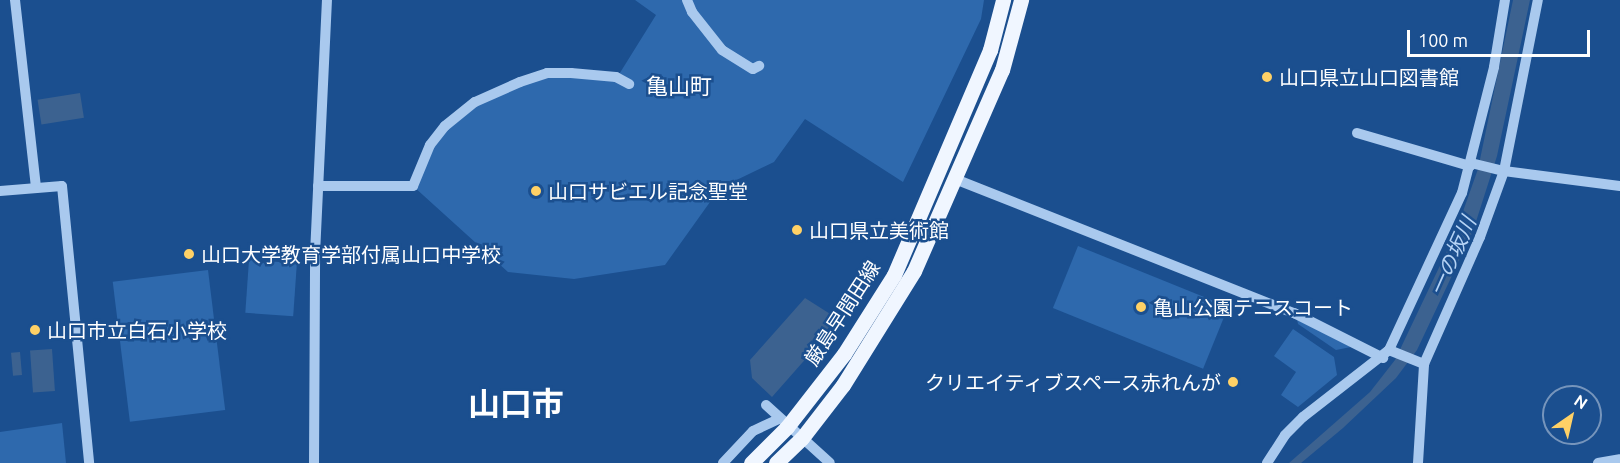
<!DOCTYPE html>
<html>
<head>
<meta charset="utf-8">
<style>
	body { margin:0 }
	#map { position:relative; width:1620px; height:463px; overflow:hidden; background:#1b4f8f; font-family:Ubuntu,"Noto Sans JP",sans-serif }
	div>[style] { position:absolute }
	.green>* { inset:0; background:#2e69ad; transform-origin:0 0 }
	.water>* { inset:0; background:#3c6290; transform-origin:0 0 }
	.minor>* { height:10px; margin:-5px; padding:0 5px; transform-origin:5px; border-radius:5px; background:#a9c9ee }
	.major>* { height:15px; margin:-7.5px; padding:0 7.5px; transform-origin:7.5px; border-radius:7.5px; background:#f0f6ff }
	.dots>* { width:16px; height:16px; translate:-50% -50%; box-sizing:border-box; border:3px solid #1b4f8f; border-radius:50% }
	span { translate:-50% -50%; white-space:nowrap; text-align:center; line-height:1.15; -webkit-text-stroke:5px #1b4f8f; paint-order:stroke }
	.poi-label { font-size:20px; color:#fff }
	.left { translate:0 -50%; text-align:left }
	.right { translate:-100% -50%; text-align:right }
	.street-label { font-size:20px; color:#fff }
	.water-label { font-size:21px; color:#b5d3f5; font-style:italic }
	.quarter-label { font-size:22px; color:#fff }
	.town-label { font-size:32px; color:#fff; font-weight:700 }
	.north { position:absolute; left:1542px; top:385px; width:60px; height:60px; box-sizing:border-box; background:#1b4f8f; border:2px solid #7695bc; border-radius:50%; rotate:34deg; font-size:16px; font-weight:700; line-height:24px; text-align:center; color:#fff }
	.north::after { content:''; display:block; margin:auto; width:21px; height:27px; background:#ffd166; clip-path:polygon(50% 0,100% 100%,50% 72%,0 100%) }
	.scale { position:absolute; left:1407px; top:30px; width:183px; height:27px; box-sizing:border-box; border:3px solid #fff; border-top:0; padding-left:8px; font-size:18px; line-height:21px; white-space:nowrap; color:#fff; -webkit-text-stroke:4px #1b4f8f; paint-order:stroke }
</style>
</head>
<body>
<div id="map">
	<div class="green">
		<i style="clip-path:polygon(635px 0,984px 0,981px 19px,903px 182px,805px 119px,774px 162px,720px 188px,665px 265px,574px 279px,508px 272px,413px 186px,430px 145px,475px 102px,547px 73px,618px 76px,656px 15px)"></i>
		<i style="left:1078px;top:246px;width:162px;height:67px;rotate:22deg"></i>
		<i style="left:249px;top:260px;width:48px;height:53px;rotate:4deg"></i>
		<i style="left:208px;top:270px;width:141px;height:96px;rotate:83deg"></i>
		<i style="clip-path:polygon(1297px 319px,1351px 347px,1336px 350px,1298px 324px)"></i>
		<i style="clip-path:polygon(1293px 329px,1334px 357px,1337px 375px,1298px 407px,1281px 395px,1296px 372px,1274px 356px)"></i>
		<i style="clip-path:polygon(62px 423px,66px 463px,0 463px,0 432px)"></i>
	</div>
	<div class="water">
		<i style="clip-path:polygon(1513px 0,1530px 0,1497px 156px,1473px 231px,1417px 350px,1396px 378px,1343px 428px,1301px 463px,1289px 463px,1370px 392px,1395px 360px,1455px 234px,1478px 169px)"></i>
		<i style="left:80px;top:93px;width:25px;height:43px;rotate:81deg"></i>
		<i style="clip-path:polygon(805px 298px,835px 317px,827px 330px,822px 327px,813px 342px,817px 346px,772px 397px,752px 378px,750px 360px)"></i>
		<i style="left:52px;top:349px;width:42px;height:22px;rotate:86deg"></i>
		<i style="left:20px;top:352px;width:23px;height:9px;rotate:85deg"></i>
	</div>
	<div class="minor">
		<i style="left:15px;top:0;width:189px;rotate:83.6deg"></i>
		<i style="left:687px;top:0;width:13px;rotate:67deg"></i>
		<i style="left:692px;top:12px;width:48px;rotate:51.7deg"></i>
		<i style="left:722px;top:50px;width:36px;rotate:32deg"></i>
		<i style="left:753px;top:69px;width:7px;rotate:-27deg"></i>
		<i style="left:1357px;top:133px;width:118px;rotate:16.3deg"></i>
		<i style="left:1471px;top:163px;width:34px;rotate:14deg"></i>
		<i style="left:1504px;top:171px;width:117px;rotate:7.4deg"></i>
		<i style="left:955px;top:179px;width:365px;rotate:21.6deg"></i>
		<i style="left:1294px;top:313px;width:100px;rotate:26.8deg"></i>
		<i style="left:318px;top:186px;width:95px"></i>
		<i style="left:413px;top:186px;width:44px;rotate:-67.5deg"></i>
		<i style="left:430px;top:145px;width:24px;rotate:-52deg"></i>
		<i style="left:445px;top:126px;width:38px;rotate:-39deg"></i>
		<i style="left:475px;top:102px;width:49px;rotate:-24deg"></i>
		<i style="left:520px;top:82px;width:28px;rotate:-18deg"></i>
		<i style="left:547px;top:73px;width:24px"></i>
		<i style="left:571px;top:73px;width:45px;rotate:5.1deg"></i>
		<i style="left:616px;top:77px;width:15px;rotate:28deg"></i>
		<i style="left:0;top:191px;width:62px;rotate:-4.6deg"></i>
		<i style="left:62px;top:186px;width:278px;rotate:84.4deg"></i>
		<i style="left:1389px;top:350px;width:38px;rotate:22deg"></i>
		<i style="left:766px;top:405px;width:86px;rotate:42.2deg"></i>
		<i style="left:314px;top:463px;width:209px;rotate:-89.7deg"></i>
		<i style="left:315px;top:254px;width:254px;rotate:-87.3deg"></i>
		<i style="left:723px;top:463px;width:44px;rotate:-46.8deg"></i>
		<i style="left:753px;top:431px;width:29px;rotate:-25deg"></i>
		<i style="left:1267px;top:463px;width:33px;rotate:-57deg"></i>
		<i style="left:1285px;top:435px;width:25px;rotate:-45deg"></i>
		<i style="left:1303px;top:417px;width:109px;rotate:-37.9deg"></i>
		<i style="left:1389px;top:350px;width:173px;rotate:-65.1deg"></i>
		<i style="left:1462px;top:193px;width:130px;rotate:-75.7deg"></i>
		<i style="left:1494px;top:67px;width:68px;rotate:-80.7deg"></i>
		<i style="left:1418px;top:463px;width:99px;rotate:-86.5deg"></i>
		<i style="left:1424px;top:364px;width:139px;rotate:-66.2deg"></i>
		<i style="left:1480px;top:237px;width:70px;rotate:-70deg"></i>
		<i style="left:1504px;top:171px;width:174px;rotate:-78.8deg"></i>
		<i style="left:1598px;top:463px;width:22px;rotate:-10deg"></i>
	</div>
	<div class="major">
		<i style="left:751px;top:463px;width:51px;rotate:-45deg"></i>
		<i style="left:787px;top:427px;width:93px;rotate:-52deg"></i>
		<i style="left:844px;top:354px;width:93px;rotate:-57.7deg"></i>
		<i style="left:894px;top:275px;width:245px;rotate:-66.9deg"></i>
		<i style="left:990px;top:50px;width:52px;rotate:-75.4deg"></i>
		<i style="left:776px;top:463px;width:36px;rotate:-44deg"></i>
		<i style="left:802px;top:438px;width:67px;rotate:-52.3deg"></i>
		<i style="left:843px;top:385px;width:134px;rotate:-58.1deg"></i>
		<i style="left:914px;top:271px;width:219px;rotate:-66.4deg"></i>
		<i style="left:1002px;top:70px;width:73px;rotate:-74.8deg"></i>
	</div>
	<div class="dots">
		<i style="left:1267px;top:77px;background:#ffd166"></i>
		<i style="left:536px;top:191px;background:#ffd166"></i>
		<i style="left:797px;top:230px;background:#ffd166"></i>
		<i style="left:189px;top:254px;background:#ffd166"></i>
		<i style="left:1141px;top:307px;background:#ffd166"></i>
		<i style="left:35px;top:330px;background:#ffd166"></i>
		<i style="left:1233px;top:382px;background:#ffd166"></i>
	</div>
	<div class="poi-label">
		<span class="left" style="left:1279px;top:77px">山口県立山口図書館</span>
		<span class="left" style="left:548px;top:191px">山口サビエル記念聖堂</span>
		<span class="left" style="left:809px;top:230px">山口県立美術館</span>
		<span class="left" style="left:201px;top:254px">山口大学教育学部付属山口中学校</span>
		<span class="left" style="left:1153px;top:307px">亀山公園テニスコート</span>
		<span class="left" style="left:47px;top:330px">山口市立白石小学校</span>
		<span class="right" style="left:1221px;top:382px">クリエイティブスペース赤れんが</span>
	</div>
	<div class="street-label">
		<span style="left:842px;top:313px;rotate:-57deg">厳島早間田線</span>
	</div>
	<div class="water-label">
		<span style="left:1452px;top:256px;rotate:-66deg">一の坂川</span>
	</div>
	<div class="quarter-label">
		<span style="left:679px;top:86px">亀山町</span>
	</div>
	<div class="town-label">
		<span style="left:516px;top:403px">山口市</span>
	</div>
	<div class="north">N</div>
	<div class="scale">100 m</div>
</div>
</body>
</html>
